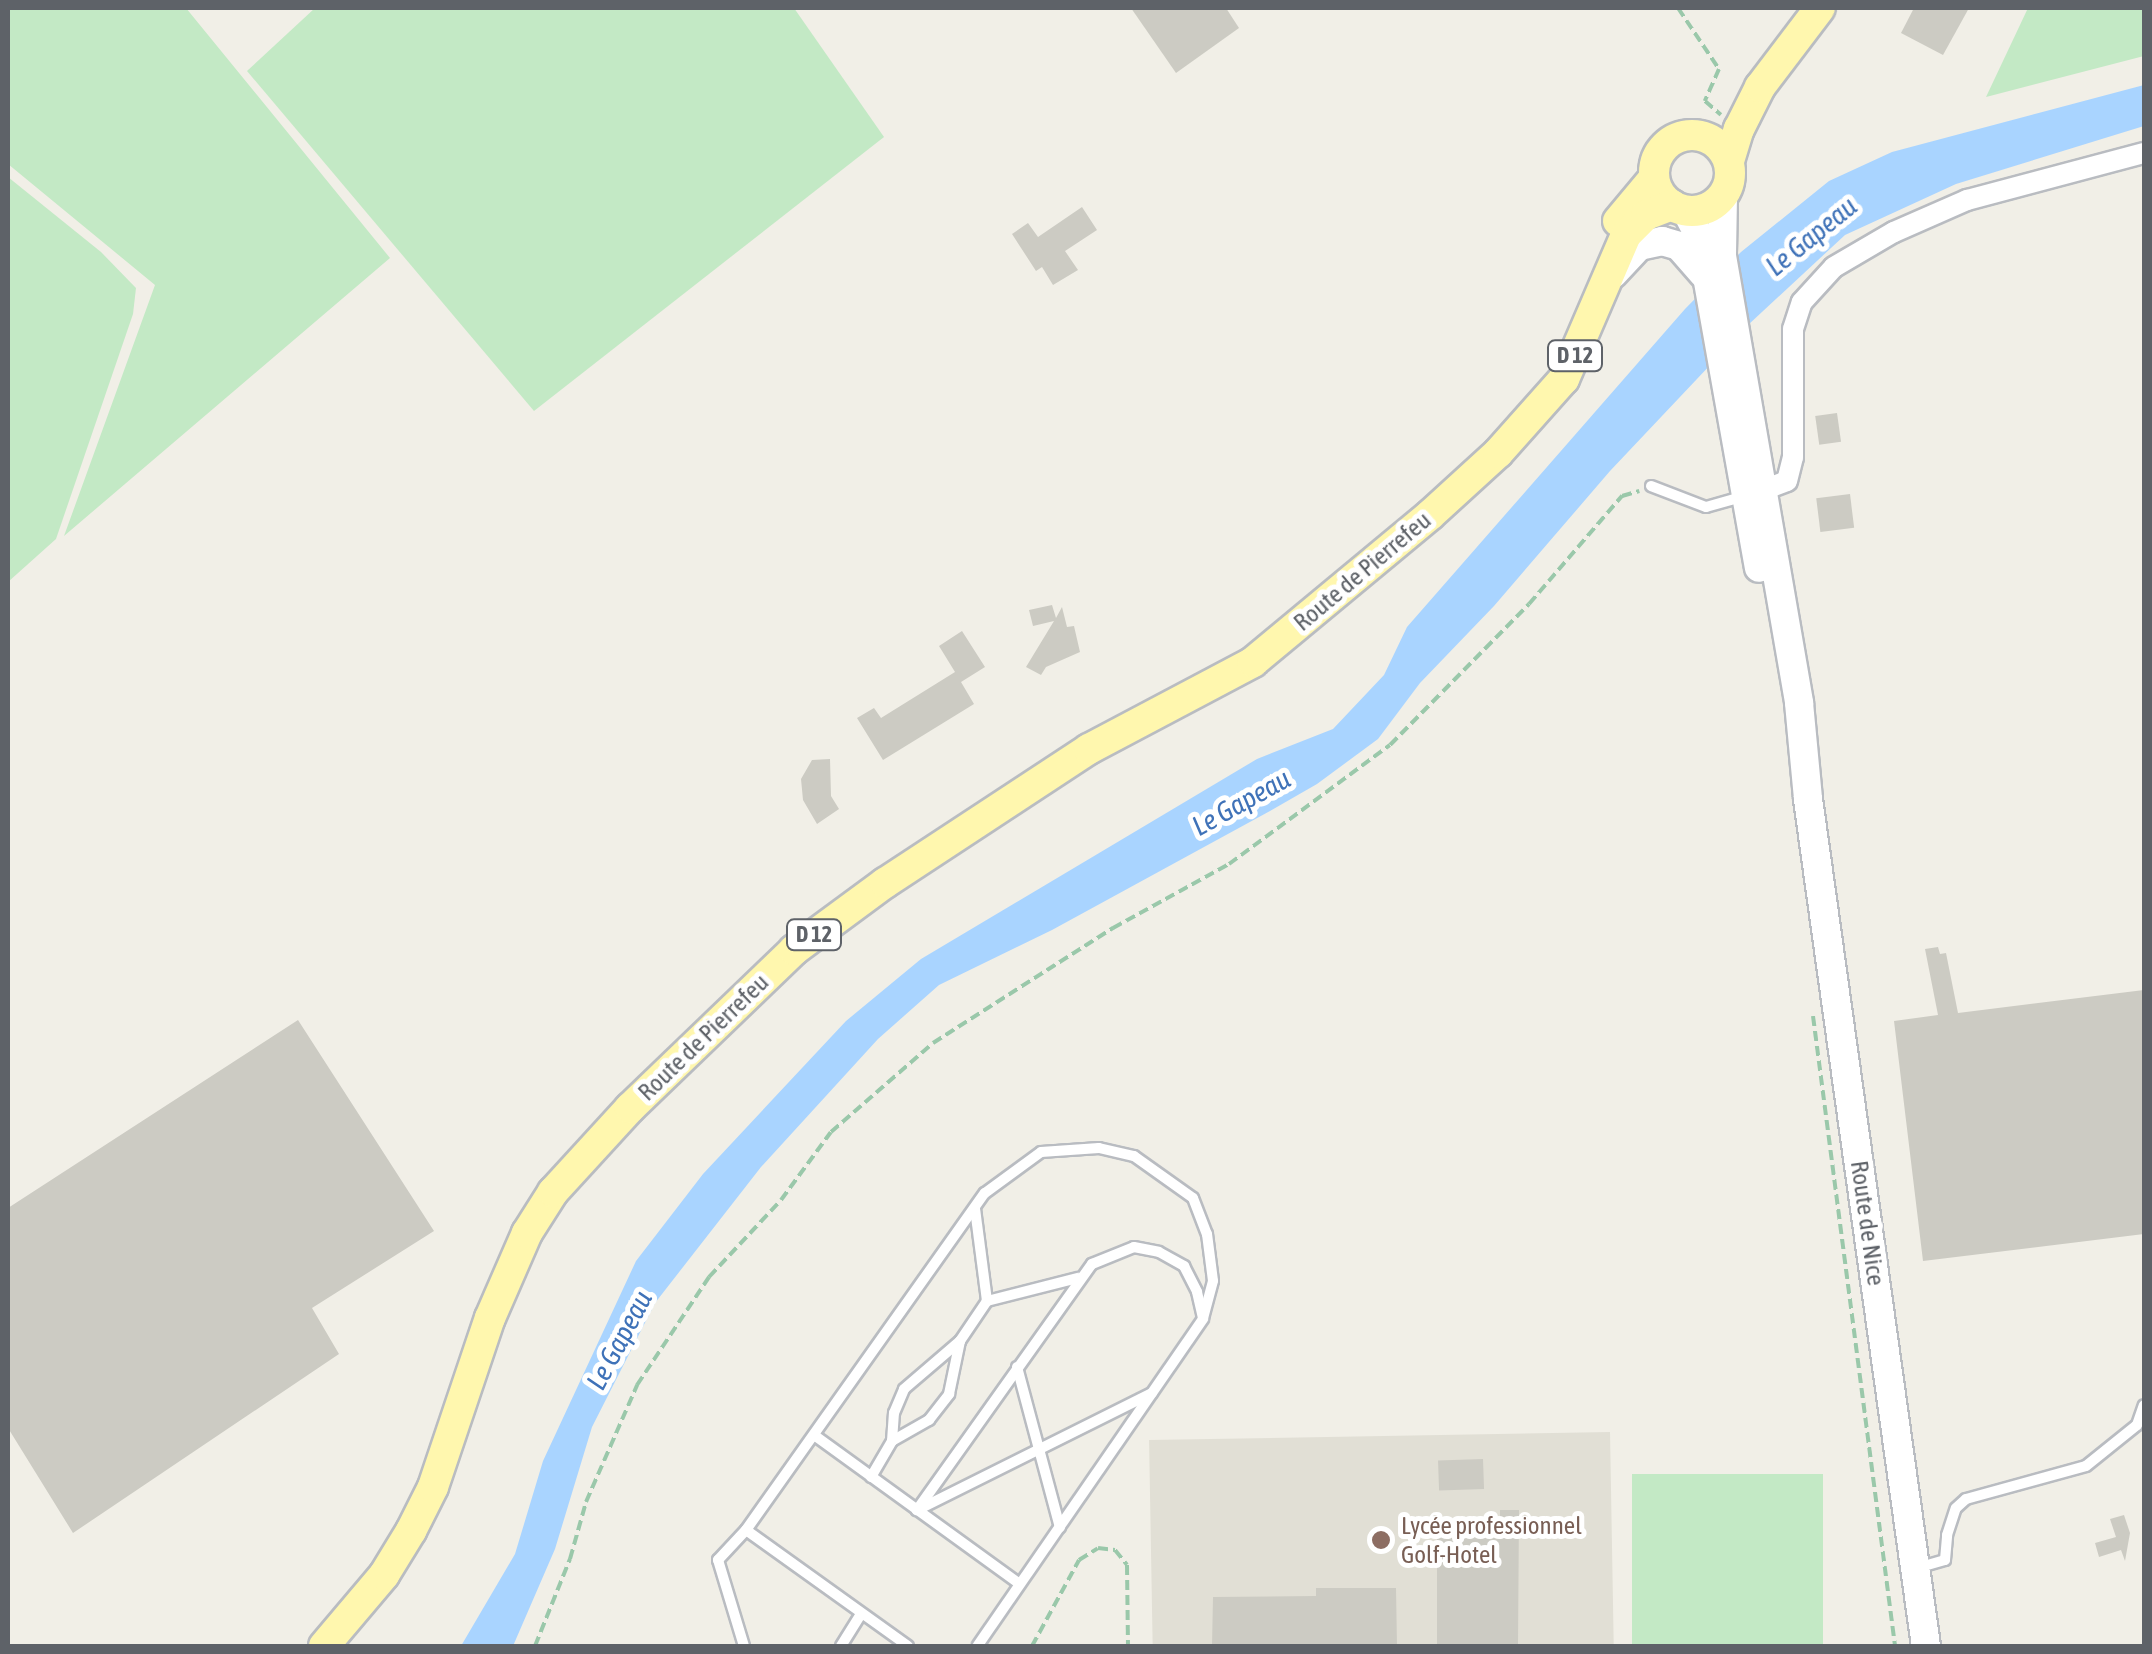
<!DOCTYPE html>
<html>
<head>
<meta charset="utf-8">
<style>
	body { margin:0 }
	#map { position:relative; width:2152px; height:1654px; overflow:hidden; background:#f1efe7; font-family:"Asap Condensed",sans-serif }
	div>[style] { position:absolute }
	.education>* { inset:0; background:#e1dfd5; transform-origin:0 0 }
	.green>* { inset:0; background:#c3e9c5; transform-origin:0 0 }
	.water>* { inset:0; background:#a9d4ff }
	.building>* { inset:0; background:#cccbc3; transform-origin:0 0 }
	.path>* { height:4px; margin-top:-2px; transform-origin:0; background:repeating-linear-gradient(90deg,#9ac8aa 0 10px,transparent 0 15px) }
	.roads { filter:drop-shadow(2px 0 #b9bcc1) drop-shadow(-2px 0 #b9bcc1) drop-shadow(0 2px #b9bcc1) drop-shadow(0 -2px #b9bcc1) }
	.lane>* { height:10px; margin:-5px; padding:0 5px; transform-origin:5px; border-radius:5px; background:#fff }
	.street>* { height:20px; margin:-10px; padding:0 10px; transform-origin:10px; border-radius:10px; background:#fff }
	.secondary>* { height:28px; margin:-14px; padding:0 14px; transform-origin:14px; border-radius:14px; background:#fff }
	.primary>* { height:30px; margin:-15px; padding:0 15px; transform-origin:15px; border-radius:15px; background:#fff7ae }
	.primary>.ring { margin:-15px; padding:0; box-sizing:content-box; background:none; border:30px solid #fff7ae; border-radius:50% }
	.dots>* { width:28px; height:28px; translate:-50% -50%; box-sizing:border-box; border:5px solid #fff; border-radius:50% }
	span { translate:-50% -50%; white-space:nowrap; text-align:center; line-height:1.15; -webkit-text-stroke:10px #fff; paint-order:stroke }
	.shield-label span { padding:2px 8px; background:#fff; border:2px solid; border-radius:8px; -webkit-text-stroke-width:0 }
	.shield-label { font-size:22px; color:#5e6268; font-weight:700 }
	.street-label { font-size:25px; color:#5e6268 }
	.education-label { font-size:25px; color:#785e54 }
	.left { translate:0 -50%; text-align:left }
	.water-label { font-size:28px; color:#3f72b8; font-style:italic }
	.frame { position:absolute; inset:0; border:10px solid #5e6268; pointer-events:none }
</style>
</head>
<body>
<div id="map">
	<div class="education">
		<i style="left:1610px;top:1432px;width:214px;height:461px;rotate:89deg"></i>
	</div>
	<div class="green">
		<i style="clip-path:polygon(8px 8px,186px 8px,390px 258px,64px 536px,155px 285px,8px 164px)"></i>
		<i style="clip-path:polygon(315px 8px,794px 8px,884px 137px,534px 411px,247px 71px)"></i>
		<i style="clip-path:polygon(2028px 8px,2143px 8px,2144px 56px,1986px 97px)"></i>
		<i style="clip-path:polygon(8px 177px,101px 252px,136px 288px,133px 314px,56px 539px,8px 582px)"></i>
		<i style="left:1632px;top:1474px;width:191px;height:172px"></i>
	</div>
	<div class="water">
		<i style="clip-path:polygon(2144px 85px,2144px 126px,1956px 184px,1845px 235px,1748px 325px,1610px 471px,1494px 606px,1420px 683px,1378px 739px,1317px 784px,1270px 811px,1052px 930px,939px 985px,878px 1039px,761px 1167px,655px 1303px,592px 1427px,555px 1549px,513px 1646px,461px 1646px,515px 1554px,543px 1461px,636px 1261px,703px 1174px,846px 1021px,921px 959px,1257px 759px,1333px 729px,1384px 675px,1407px 627px,1685px 309px,1741px 252px,1829px 181px,1892px 152px)"></i>
	</div>
	<div class="building">
		<i style="clip-path:polygon(1131px 8px,1226px 8px,1239px 28px,1176px 73px)"></i>
		<i style="clip-path:polygon(1914px 8px,1969px 8px,1943px 55px,1901px 33px)"></i>
		<i style="clip-path:polygon(1082px 207px,1097px 230px,1065px 251px,1078px 270px,1053px 285px,1042px 267px,1036px 271px,1012px 234px,1028px 223px,1038px 237px)"></i>
		<i style="left:1837px;top:413px;width:29px;height:22px;rotate:82deg"></i>
		<i style="left:1850px;top:494px;width:34px;height:34px;rotate:83deg"></i>
		<i style="clip-path:polygon(1052px 605px,1056px 618px,1062px 607px,1067px 627px,1074px 626px,1080px 652px,1046px 667px,1041px 675px,1026px 667px,1054px 621px,1033px 626px,1029px 610px)"></i>
		<i style="clip-path:polygon(962px 631px,985px 667px,961px 682px,974px 704px,883px 760px,857px 718px,874px 708px,881px 718px,955px 672px,939px 646px)"></i>
		<i style="clip-path:polygon(830px 759px,831px 796px,839px 809px,817px 824px,803px 800px,801px 779px,812px 760px)"></i>
		<i style="clip-path:polygon(1938px 947px,1940px 954px,1946px 953px,1958px 1013px,2144px 990px,2144px 1234px,1923px 1261px,1894px 1021px,1938px 1015px,1925px 949px)"></i>
		<i style="clip-path:polygon(298px 1020px,434px 1231px,312px 1308px,339px 1354px,73px 1533px,8px 1428px,8px 1208px)"></i>
		<i style="left:1483px;top:1459px;width:30px;height:45px;rotate:88deg"></i>
		<i style="clip-path:polygon(1500px 1510px,1519px 1510px,1518px 1646px,1437px 1646px,1437px 1529px,1500px 1526px)"></i>
		<i style="clip-path:polygon(2124px 1515px,2130px 1533px,2125px 1561px,2121px 1550px,2099px 1557px,2095px 1543px,2116px 1537px,2110px 1519px)"></i>
		<i style="clip-path:polygon(1316px 1588px,1396px 1588px,1397px 1646px,1212px 1646px,1213px 1597px,1316px 1596px)"></i>
	</div>
	<div class="path">
		<i style="left:1678px;top:8px;width:73px;rotate:56.1deg"></i>
		<i style="left:1719px;top:69px;width:35px;rotate:114deg"></i>
		<i style="left:1705px;top:101px;width:21px;rotate:41deg"></i>
		<i style="left:1813px;top:1016px;width:635px;rotate:82.58deg"></i>
		<i style="left:535px;top:1646px;width:94px;rotate:-68.1deg"></i>
		<i style="left:570px;top:1559px;width:59px;rotate:-74.3deg"></i>
		<i style="left:586px;top:1502px;width:128px;rotate:-66.4deg"></i>
		<i style="left:637px;top:1385px;width:130px;rotate:-56.3deg"></i>
		<i style="left:709px;top:1277px;width:105px;rotate:-46.9deg"></i>
		<i style="left:781px;top:1200px;width:84px;rotate:-53.7deg"></i>
		<i style="left:831px;top:1132px;width:135px;rotate:-41.1deg"></i>
		<i style="left:933px;top:1043px;width:214px;rotate:-32.6deg"></i>
		<i style="left:1113px;top:928px;width:132px;rotate:-28.9deg"></i>
		<i style="left:1229px;top:864px;width:200px;rotate:-36.5deg"></i>
		<i style="left:1390px;top:745px;width:198px;rotate:-45.4deg"></i>
		<i style="left:1529px;top:604px;width:143px;rotate:-49.3deg"></i>
		<i style="left:1622px;top:496px;width:18px;rotate:-16deg"></i>
		<i style="left:1032px;top:1646px;width:98px;rotate:-61.3deg"></i>
		<i style="left:1079px;top:1560px;width:22px;rotate:-32deg"></i>
		<i style="left:1098px;top:1548px;width:17px;rotate:7deg"></i>
		<i style="left:1115px;top:1550px;width:19px;rotate:51deg"></i>
		<i style="left:1127px;top:1565px;width:81px;rotate:89.3deg"></i>
	</div>
	<div class="roads">
		<div class="lane">
			<i style="left:1651px;top:486px;width:59px;rotate:20.9deg"></i>
			<i style="left:1706px;top:507px;width:41px;rotate:-15.8deg"></i>
			<i style="left:987px;top:1301px;width:94px;rotate:-14.2deg"></i>
			<i style="left:1017px;top:1367px;width:166px;rotate:75deg"></i>
			<i style="left:1152px;top:1393px;width:263px;rotate:153.5deg"></i>
			<i style="left:917px;top:1510px;width:302px;rotate:-54.6deg"></i>
			<i style="left:1092px;top:1264px;width:45px;rotate:-22deg"></i>
			<i style="left:1134px;top:1247px;width:25px;rotate:11deg"></i>
			<i style="left:1159px;top:1252px;width:29px;rotate:29deg"></i>
			<i style="left:1184px;top:1266px;width:29px;rotate:63deg"></i>
			<i style="left:1197px;top:1292px;width:26px;rotate:77deg"></i>
			<i style="left:814px;top:1435px;width:254px;rotate:35.9deg"></i>
			<i style="left:892px;top:1441px;width:28px;rotate:-86deg"></i>
			<i style="left:894px;top:1413px;width:26px;rotate:-67deg"></i>
			<i style="left:904px;top:1389px;width:74px;rotate:-40.6deg"></i>
			<i style="left:871px;top:1477px;width:42px;rotate:-59.7deg"></i>
			<i style="left:892px;top:1441px;width:43px;rotate:-29.6deg"></i>
			<i style="left:929px;top:1420px;width:33px;rotate:-52deg"></i>
			<i style="left:949px;top:1394px;width:54px;rotate:-78.3deg"></i>
			<i style="left:960px;top:1341px;width:48px;rotate:-56deg"></i>
			<i style="left:987px;top:1301px;width:93px;rotate:-97.4deg"></i>
			<i style="left:1917px;top:1568px;width:29px;rotate:-16deg"></i>
			<i style="left:1945px;top:1560px;width:25px;rotate:-85deg"></i>
			<i style="left:1947px;top:1535px;width:28px;rotate:-72deg"></i>
			<i style="left:1956px;top:1508px;width:13px;rotate:-42deg"></i>
			<i style="left:1966px;top:1499px;width:124px;rotate:-15.4deg"></i>
			<i style="left:2086px;top:1466px;width:65px;rotate:-38.8deg"></i>
			<i style="left:2137px;top:1425px;width:21px;rotate:-71deg"></i>
			<i style="left:744px;top:1646px;width:90px;rotate:-106.8deg"></i>
			<i style="left:718px;top:1560px;width:41px;rotate:-47deg"></i>
			<i style="left:841px;top:1646px;width:38px;rotate:-58deg"></i>
			<i style="left:908px;top:1646px;width:199px;rotate:-144.4deg"></i>
			<i style="left:746px;top:1530px;width:413px;rotate:-54.7deg"></i>
			<i style="left:985px;top:1193px;width:69px;rotate:-36.2deg"></i>
			<i style="left:1041px;top:1152px;width:58px;rotate:-3.9deg"></i>
			<i style="left:1099px;top:1148px;width:36px;rotate:13deg"></i>
			<i style="left:1134px;top:1156px;width:72px;rotate:35.4deg"></i>
			<i style="left:1193px;top:1198px;width:39px;rotate:69deg"></i>
			<i style="left:1207px;top:1234px;width:47px;rotate:82.7deg"></i>
			<i style="left:1213px;top:1281px;width:39px;rotate:105deg"></i>
			<i style="left:1203px;top:1319px;width:397px;rotate:124.6deg"></i>
		</div>
		<div class="street">
			<i style="left:1753px;top:494px;width:36px;rotate:-21deg"></i>
			<i style="left:1787px;top:481px;width:25px;rotate:-76deg"></i>
			<i style="left:1793px;top:457px;width:128px;rotate:-90deg"></i>
			<i style="left:1793px;top:329px;width:28px;rotate:-72deg"></i>
			<i style="left:1802px;top:302px;width:47px;rotate:-47.6deg"></i>
			<i style="left:1834px;top:267px;width:69px;rotate:-30.3deg"></i>
			<i style="left:1894px;top:232px;width:80px;rotate:-23.7deg"></i>
			<i style="left:1967px;top:200px;width:183px;rotate:-14.9deg"></i>
		</div>
		<div class="secondary">
			<i style="left:1723px;top:196px;width:60px;rotate:91deg"></i>
			<i style="left:1722px;top:256px;width:454px;rotate:80.2deg"></i>
			<i style="left:1799px;top:703px;width:96px;rotate:84.6deg"></i>
			<i style="left:1808px;top:799px;width:855px;rotate:82.07deg"></i>
			<i style="left:1686px;top:211px;width:30px;rotate:62deg"></i>
			<i style="left:1700px;top:237px;width:336px;rotate:79.9deg"></i>
			<i style="left:1613px;top:274px;width:38px;rotate:-47deg"></i>
			<i style="left:1639px;top:246px;width:24px;rotate:-12deg"></i>
			<i style="left:1662px;top:241px;width:18px;rotate:16deg"></i>
			<i style="left:1679px;top:246px;width:37px;rotate:49deg"></i>
		</div>
		<div class="primary">
			<i class="ring" style="left:1654px;top:135px;width:46px;height:46px"></i>
			<i style="left:1729px;top:161px;width:34px;rotate:-73deg"></i>
			<i style="left:1739px;top:129px;width:47px;rotate:-63.4deg"></i>
			<i style="left:1760px;top:87px;width:99px;rotate:-52.8deg"></i>
			<i style="left:1618px;top:221px;width:56px;rotate:-50.1deg"></i>
			<i style="left:324px;top:1646px;width:93px;rotate:-49.8deg"></i>
			<i style="left:384px;top:1575px;width:52px;rotate:-58.5deg"></i>
			<i style="left:411px;top:1531px;width:49px;rotate:-63.4deg"></i>
			<i style="left:433px;top:1487px;width:178px;rotate:-71.4deg"></i>
			<i style="left:490px;top:1318px;width:93px;rotate:-66.5deg"></i>
			<i style="left:527px;top:1233px;width:49px;rotate:-57.6deg"></i>
			<i style="left:553px;top:1192px;width:114px;rotate:-47.5deg"></i>
			<i style="left:630px;top:1108px;width:228px;rotate:-43.9deg"></i>
			<i style="left:794px;top:950px;width:113px;rotate:-36.4deg"></i>
			<i style="left:885px;top:883px;width:244px;rotate:-33.3deg"></i>
			<i style="left:1089px;top:749px;width:186px;rotate:-27.9deg"></i>
			<i style="left:1253px;top:662px;width:230px;rotate:-39.7deg"></i>
			<i style="left:1430px;top:515px;width:92px;rotate:-42.4deg"></i>
			<i style="left:1498px;top:453px;width:99px;rotate:-48.3deg"></i>
			<i style="left:1564px;top:379px;width:157px;rotate:-66.7deg"></i>
			<i style="left:1626px;top:235px;width:28px;rotate:-45deg"></i>
			<i style="left:1646px;top:215px;width:28px;rotate:-21deg"></i>
		</div>
	</div>
	<div class="dots">
		<i style="left:1381px;top:1540px;background:#8d6e63"></i>
	</div>
	<div class="shield-label">
		<span style="left:1575px;top:356px">D 12</span>
		<span style="left:814px;top:935px">D 12</span>
	</div>
	<div class="street-label">
		<span style="left:1362px;top:571px;rotate:-40deg">Route de Pierrefeu</span>
		<span style="left:703px;top:1037px;rotate:-44deg">Route de Pierrefeu</span>
		<span style="left:1868px;top:1223px;rotate:82deg">Route de Nice</span>
	</div>
	<div class="education-label">
		<span class="left" style="left:1401px;top:1540px">Lycée professionnel<br>Golf-Hotel</span>
	</div>
	<div class="water-label">
		<span style="left:1811px;top:236px;rotate:-39deg">Le Gapeau</span>
		<span style="left:1241px;top:802px;rotate:-29deg">Le Gapeau</span>
		<span style="left:619px;top:1340px;rotate:-62deg">Le Gapeau</span>
	</div>
	<div class="frame"></div>
</div>
</body>
</html>
